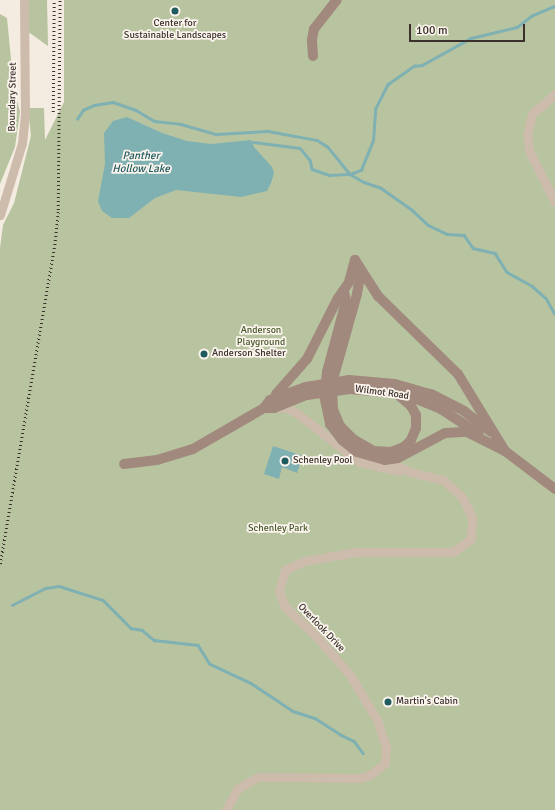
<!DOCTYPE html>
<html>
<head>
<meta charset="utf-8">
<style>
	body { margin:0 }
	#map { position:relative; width:555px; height:810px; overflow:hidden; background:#f4ebe1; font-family:Signika,sans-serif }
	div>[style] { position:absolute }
	.green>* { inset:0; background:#b8c4a0 }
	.water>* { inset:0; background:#7fb0b2 }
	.stream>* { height:2.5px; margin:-1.25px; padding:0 1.25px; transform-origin:1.25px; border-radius:1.25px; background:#7fb0b2 }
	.minor>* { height:9px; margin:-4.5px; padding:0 4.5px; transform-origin:4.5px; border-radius:4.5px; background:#cdbbac }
	.secondary>* { height:10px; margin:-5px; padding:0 5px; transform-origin:5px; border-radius:5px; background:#a18a7d }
	.rail>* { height:2.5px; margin-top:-1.25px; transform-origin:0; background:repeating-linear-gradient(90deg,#3b302b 0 1px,transparent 0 4px) }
	.secondary-bridge>* { height:10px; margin:-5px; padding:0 5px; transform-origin:5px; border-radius:5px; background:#a18a7d }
	.dots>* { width:11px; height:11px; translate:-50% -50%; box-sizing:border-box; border:2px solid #fbf5ee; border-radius:50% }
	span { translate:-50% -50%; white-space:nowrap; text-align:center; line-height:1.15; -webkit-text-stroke:3.5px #fbf5ee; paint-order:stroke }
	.poi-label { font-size:10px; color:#3b302b }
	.left { translate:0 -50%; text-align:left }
	.street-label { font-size:10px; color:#3b302b }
	.park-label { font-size:10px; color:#4a5a2e }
	.water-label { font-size:11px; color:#1f5a5e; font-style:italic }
	.scale { position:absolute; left:409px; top:24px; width:116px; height:18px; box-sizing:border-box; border:2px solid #3b302b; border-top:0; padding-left:5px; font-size:12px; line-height:14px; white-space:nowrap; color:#3b302b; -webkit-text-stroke:3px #fbf5ee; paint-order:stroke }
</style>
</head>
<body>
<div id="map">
	<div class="green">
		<i style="clip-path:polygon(27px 0,47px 0,48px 46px,27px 31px)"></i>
		<i style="clip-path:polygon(64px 0,555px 0,555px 810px,0 810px,0 248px,3px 225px,14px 203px,31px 136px,28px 108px,44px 108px,45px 140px,64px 102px)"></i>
		<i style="clip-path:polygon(0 14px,7px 18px,14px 90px,20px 112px,15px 147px,0 184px)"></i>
	</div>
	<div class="water">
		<i style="clip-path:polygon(127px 117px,162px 133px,187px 141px,211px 144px,251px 140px,254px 147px,272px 167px,274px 173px,271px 183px,267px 191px,241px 197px,176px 190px,155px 198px,129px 218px,112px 218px,102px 211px,98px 201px,105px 164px,104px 133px,113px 121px)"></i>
		<i style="clip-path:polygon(273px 446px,303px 456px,297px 473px,282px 467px,279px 479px,264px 474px)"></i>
	</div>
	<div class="stream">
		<i style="left:77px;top:119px;width:11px;rotate:-56deg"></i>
		<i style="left:83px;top:110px;width:12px;rotate:-24deg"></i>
		<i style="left:94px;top:105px;width:19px;rotate:-9deg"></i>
		<i style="left:113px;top:102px;width:24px;rotate:19deg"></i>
		<i style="left:136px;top:110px;width:21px;rotate:31deg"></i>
		<i style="left:154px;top:121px;width:27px;rotate:6deg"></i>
		<i style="left:181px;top:124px;width:37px;rotate:16deg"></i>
		<i style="left:217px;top:134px;width:51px;rotate:-3.4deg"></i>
		<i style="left:268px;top:131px;width:50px;rotate:10.4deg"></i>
		<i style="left:317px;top:140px;width:13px;rotate:32deg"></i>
		<i style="left:328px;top:147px;width:35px;rotate:51deg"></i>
		<i style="left:350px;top:174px;width:16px;rotate:30deg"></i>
		<i style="left:364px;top:182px;width:18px;rotate:19deg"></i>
		<i style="left:381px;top:188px;width:37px;rotate:35deg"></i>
		<i style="left:411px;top:209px;width:23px;rotate:43deg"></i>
		<i style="left:428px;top:225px;width:21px;rotate:25deg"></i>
		<i style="left:447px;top:234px;width:17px;rotate:3deg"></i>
		<i style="left:464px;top:235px;width:16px;rotate:55deg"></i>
		<i style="left:473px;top:248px;width:23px;rotate:13deg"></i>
		<i style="left:495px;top:253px;width:22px;rotate:58deg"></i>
		<i style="left:507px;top:272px;width:29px;rotate:29deg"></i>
		<i style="left:532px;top:286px;width:18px;rotate:41deg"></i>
		<i style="left:546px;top:298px;width:18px;rotate:61deg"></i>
		<i style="left:253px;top:142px;width:47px;rotate:7.3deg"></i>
		<i style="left:300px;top:148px;width:16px;rotate:50deg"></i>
		<i style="left:310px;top:160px;width:9px;rotate:77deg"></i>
		<i style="left:312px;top:169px;width:18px;rotate:19deg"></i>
		<i style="left:329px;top:175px;width:21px;rotate:-3deg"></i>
		<i style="left:350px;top:174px;width:12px;rotate:-20deg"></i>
		<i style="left:361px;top:170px;width:31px;rotate:-68deg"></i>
		<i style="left:373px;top:141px;width:32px;rotate:-86deg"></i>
		<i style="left:375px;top:109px;width:28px;rotate:-63deg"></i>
		<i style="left:388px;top:84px;width:32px;rotate:-35deg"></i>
		<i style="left:414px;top:66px;width:8px;rotate:-7deg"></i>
		<i style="left:422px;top:65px;width:56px;rotate:-28.9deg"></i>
		<i style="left:471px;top:38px;width:47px;rotate:-13.4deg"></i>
		<i style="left:517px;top:27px;width:18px;rotate:-38deg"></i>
		<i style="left:531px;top:16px;width:26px;rotate:-23deg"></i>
		<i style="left:12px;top:605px;width:38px;rotate:-27deg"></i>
		<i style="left:46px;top:588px;width:13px;rotate:-9deg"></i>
		<i style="left:59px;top:586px;width:46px;rotate:17.7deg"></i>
		<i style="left:103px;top:600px;width:40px;rotate:45deg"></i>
		<i style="left:131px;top:628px;width:11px;rotate:10deg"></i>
		<i style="left:142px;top:630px;width:16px;rotate:40deg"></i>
		<i style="left:154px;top:640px;width:44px;rotate:6.5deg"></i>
		<i style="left:198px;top:645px;width:22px;rotate:58deg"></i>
		<i style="left:210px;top:664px;width:45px;rotate:24.9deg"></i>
		<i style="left:251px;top:683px;width:50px;rotate:33.7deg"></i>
		<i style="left:293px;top:711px;width:23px;rotate:18deg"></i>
		<i style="left:315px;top:718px;width:31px;rotate:33deg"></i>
		<i style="left:341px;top:735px;width:14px;rotate:25deg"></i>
		<i style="left:354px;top:741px;width:15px;rotate:53deg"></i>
	</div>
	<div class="minor">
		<i style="left:555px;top:94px;width:30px;rotate:139deg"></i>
		<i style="left:532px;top:114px;width:22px;rotate:103deg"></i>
		<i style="left:527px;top:135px;width:18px;rotate:81deg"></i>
		<i style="left:530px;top:153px;width:55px;rotate:63deg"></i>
		<i style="left:0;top:215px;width:75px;rotate:-73deg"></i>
		<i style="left:22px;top:143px;width:29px;rotate:-84deg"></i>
		<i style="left:25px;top:114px;width:114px;rotate:-90.5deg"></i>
		<i style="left:276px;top:408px;width:9px;rotate:-6deg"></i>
		<i style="left:285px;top:407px;width:15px;rotate:28deg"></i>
		<i style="left:298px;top:414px;width:78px;rotate:38.2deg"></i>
		<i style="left:359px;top:462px;width:42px;rotate:12.4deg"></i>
		<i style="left:226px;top:810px;width:24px;rotate:-62deg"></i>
		<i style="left:237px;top:789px;width:24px;rotate:-30deg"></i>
		<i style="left:258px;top:777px;width:102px;rotate:0.6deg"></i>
		<i style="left:360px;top:778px;width:10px;rotate:-17deg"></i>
		<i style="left:370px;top:775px;width:19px;rotate:-39deg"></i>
		<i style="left:385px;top:763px;width:16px;rotate:-86deg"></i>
		<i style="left:386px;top:747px;width:28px;rotate:-108deg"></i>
		<i style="left:377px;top:720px;width:52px;rotate:-121deg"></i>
		<i style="left:350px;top:675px;width:50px;rotate:-131deg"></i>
		<i style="left:317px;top:637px;width:44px;rotate:-136.8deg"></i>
		<i style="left:285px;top:607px;width:17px;rotate:-111deg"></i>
		<i style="left:279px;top:591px;width:22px;rotate:-74deg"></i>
		<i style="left:285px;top:570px;width:21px;rotate:-25deg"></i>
		<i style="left:304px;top:561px;width:53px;rotate:-9.8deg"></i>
		<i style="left:356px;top:552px;width:97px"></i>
		<i style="left:453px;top:552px;width:22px;rotate:-36deg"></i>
		<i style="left:471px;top:539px;width:22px;rotate:-87deg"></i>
		<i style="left:472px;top:517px;width:22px;rotate:-117deg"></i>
		<i style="left:462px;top:497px;width:25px;rotate:-138deg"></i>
		<i style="left:443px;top:480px;width:36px;rotate:-166deg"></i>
		<i style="left:408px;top:471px;width:25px;rotate:-154deg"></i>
	</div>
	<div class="secondary">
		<i style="left:313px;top:56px;width:16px;rotate:-94deg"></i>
		<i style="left:312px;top:40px;width:11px;rotate:-80deg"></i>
		<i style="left:314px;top:29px;width:37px;rotate:-52deg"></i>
		<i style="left:355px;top:260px;width:43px;rotate:57.4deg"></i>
		<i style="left:378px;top:296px;width:112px;rotate:44.3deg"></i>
		<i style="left:458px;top:374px;width:90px;rotate:58.6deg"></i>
		<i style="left:361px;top:271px;width:23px;rotate:100deg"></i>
		<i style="left:357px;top:294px;width:92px;rotate:105.7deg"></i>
		<i style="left:332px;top:383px;width:26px;rotate:88deg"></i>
		<i style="left:333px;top:409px;width:18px;rotate:68deg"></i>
		<i style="left:340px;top:426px;width:18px;rotate:45deg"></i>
		<i style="left:353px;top:439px;width:24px;rotate:30deg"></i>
		<i style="left:374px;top:451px;width:17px;rotate:3deg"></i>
		<i style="left:391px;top:452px;width:14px;rotate:-21deg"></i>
		<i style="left:404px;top:447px;width:10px;rotate:-45deg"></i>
		<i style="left:411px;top:440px;width:13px;rotate:-67deg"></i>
		<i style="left:416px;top:428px;width:13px;rotate:-90deg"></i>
		<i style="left:416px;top:415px;width:10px;rotate:-119deg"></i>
		<i style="left:411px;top:406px;width:20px;rotate:-139deg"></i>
		<i style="left:344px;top:291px;width:10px;rotate:79deg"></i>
		<i style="left:346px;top:301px;width:73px;rotate:105deg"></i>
		<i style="left:327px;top:372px;width:23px;rotate:97deg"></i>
		<i style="left:324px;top:395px;width:30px;rotate:78deg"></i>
		<i style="left:330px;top:424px;width:20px;rotate:53deg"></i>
		<i style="left:342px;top:440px;width:19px;rotate:39deg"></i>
		<i style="left:357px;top:452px;width:29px;rotate:16deg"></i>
		<i style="left:385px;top:460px;width:13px;rotate:-9deg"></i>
		<i style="left:398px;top:458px;width:53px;rotate:-28deg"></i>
		<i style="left:445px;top:433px;width:22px;rotate:-3deg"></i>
		<i style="left:467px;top:432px;width:42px;rotate:26.6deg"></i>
		<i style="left:505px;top:451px;width:63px;rotate:37.2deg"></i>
		<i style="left:349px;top:380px;width:46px;rotate:5deg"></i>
		<i style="left:395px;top:384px;width:37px;rotate:16deg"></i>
		<i style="left:431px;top:394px;width:37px;rotate:27deg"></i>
		<i style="left:464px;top:411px;width:34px;rotate:38deg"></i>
		<i style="left:350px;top:389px;width:46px;rotate:5deg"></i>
		<i style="left:396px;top:393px;width:19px;rotate:16deg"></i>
		<i style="left:414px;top:398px;width:29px;rotate:22deg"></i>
		<i style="left:441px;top:409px;width:45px;rotate:33.3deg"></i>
		<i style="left:276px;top:394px;width:47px;rotate:-48.5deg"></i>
		<i style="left:307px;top:359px;width:68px;rotate:-63.1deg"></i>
		<i style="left:338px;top:298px;width:19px;rotate:-55deg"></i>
		<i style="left:349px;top:282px;width:23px;rotate:-75deg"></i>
		<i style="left:264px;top:408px;width:10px"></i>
		<i style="left:274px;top:408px;width:35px;rotate:-22deg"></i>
		<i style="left:124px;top:464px;width:33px;rotate:-7deg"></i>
		<i style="left:157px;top:460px;width:38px;rotate:-17deg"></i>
		<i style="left:193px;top:449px;width:82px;rotate:-30deg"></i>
		<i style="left:264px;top:408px;width:10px;rotate:-53deg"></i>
		<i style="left:270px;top:400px;width:38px;rotate:-20deg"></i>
	</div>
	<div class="rail">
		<i style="left:53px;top:112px;width:112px;rotate:-89.5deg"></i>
		<i style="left:0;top:564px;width:328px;rotate:-80.3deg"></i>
		<i style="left:55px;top:241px;width:31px;rotate:-84deg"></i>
		<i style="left:58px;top:210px;width:210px;rotate:-89.5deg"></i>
	</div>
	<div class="secondary-bridge">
		<i style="left:306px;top:387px;width:44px;rotate:-9.2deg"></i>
		<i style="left:307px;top:395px;width:43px;rotate:-7.9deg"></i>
	</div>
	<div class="dots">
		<i style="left:175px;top:11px;background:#1f5a5e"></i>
		<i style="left:204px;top:354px;background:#1f5a5e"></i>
		<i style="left:285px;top:461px;background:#1f5a5e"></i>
		<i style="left:388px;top:702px;background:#1f5a5e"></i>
	</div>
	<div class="poi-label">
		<span style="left:175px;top:29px">Center for<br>Sustainable Landscapes</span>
		<span class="left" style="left:212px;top:354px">Anderson Shelter</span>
		<span class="left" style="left:293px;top:461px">Schenley Pool</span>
		<span class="left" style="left:396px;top:702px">Martin's Cabin</span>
	</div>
	<div class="street-label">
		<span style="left:13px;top:97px;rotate:-89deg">Boundary Street</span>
		<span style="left:382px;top:393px;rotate:8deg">Wilmot Road</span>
		<span style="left:321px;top:628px;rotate:46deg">Overlook Drive</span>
	</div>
	<div class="park-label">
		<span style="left:261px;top:336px">Anderson<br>Playground</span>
		<span style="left:278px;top:529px">Schenley Park</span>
	</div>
	<div class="water-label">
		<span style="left:141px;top:163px">Panther<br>Hollow Lake</span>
	</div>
	<div class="scale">100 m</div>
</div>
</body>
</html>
